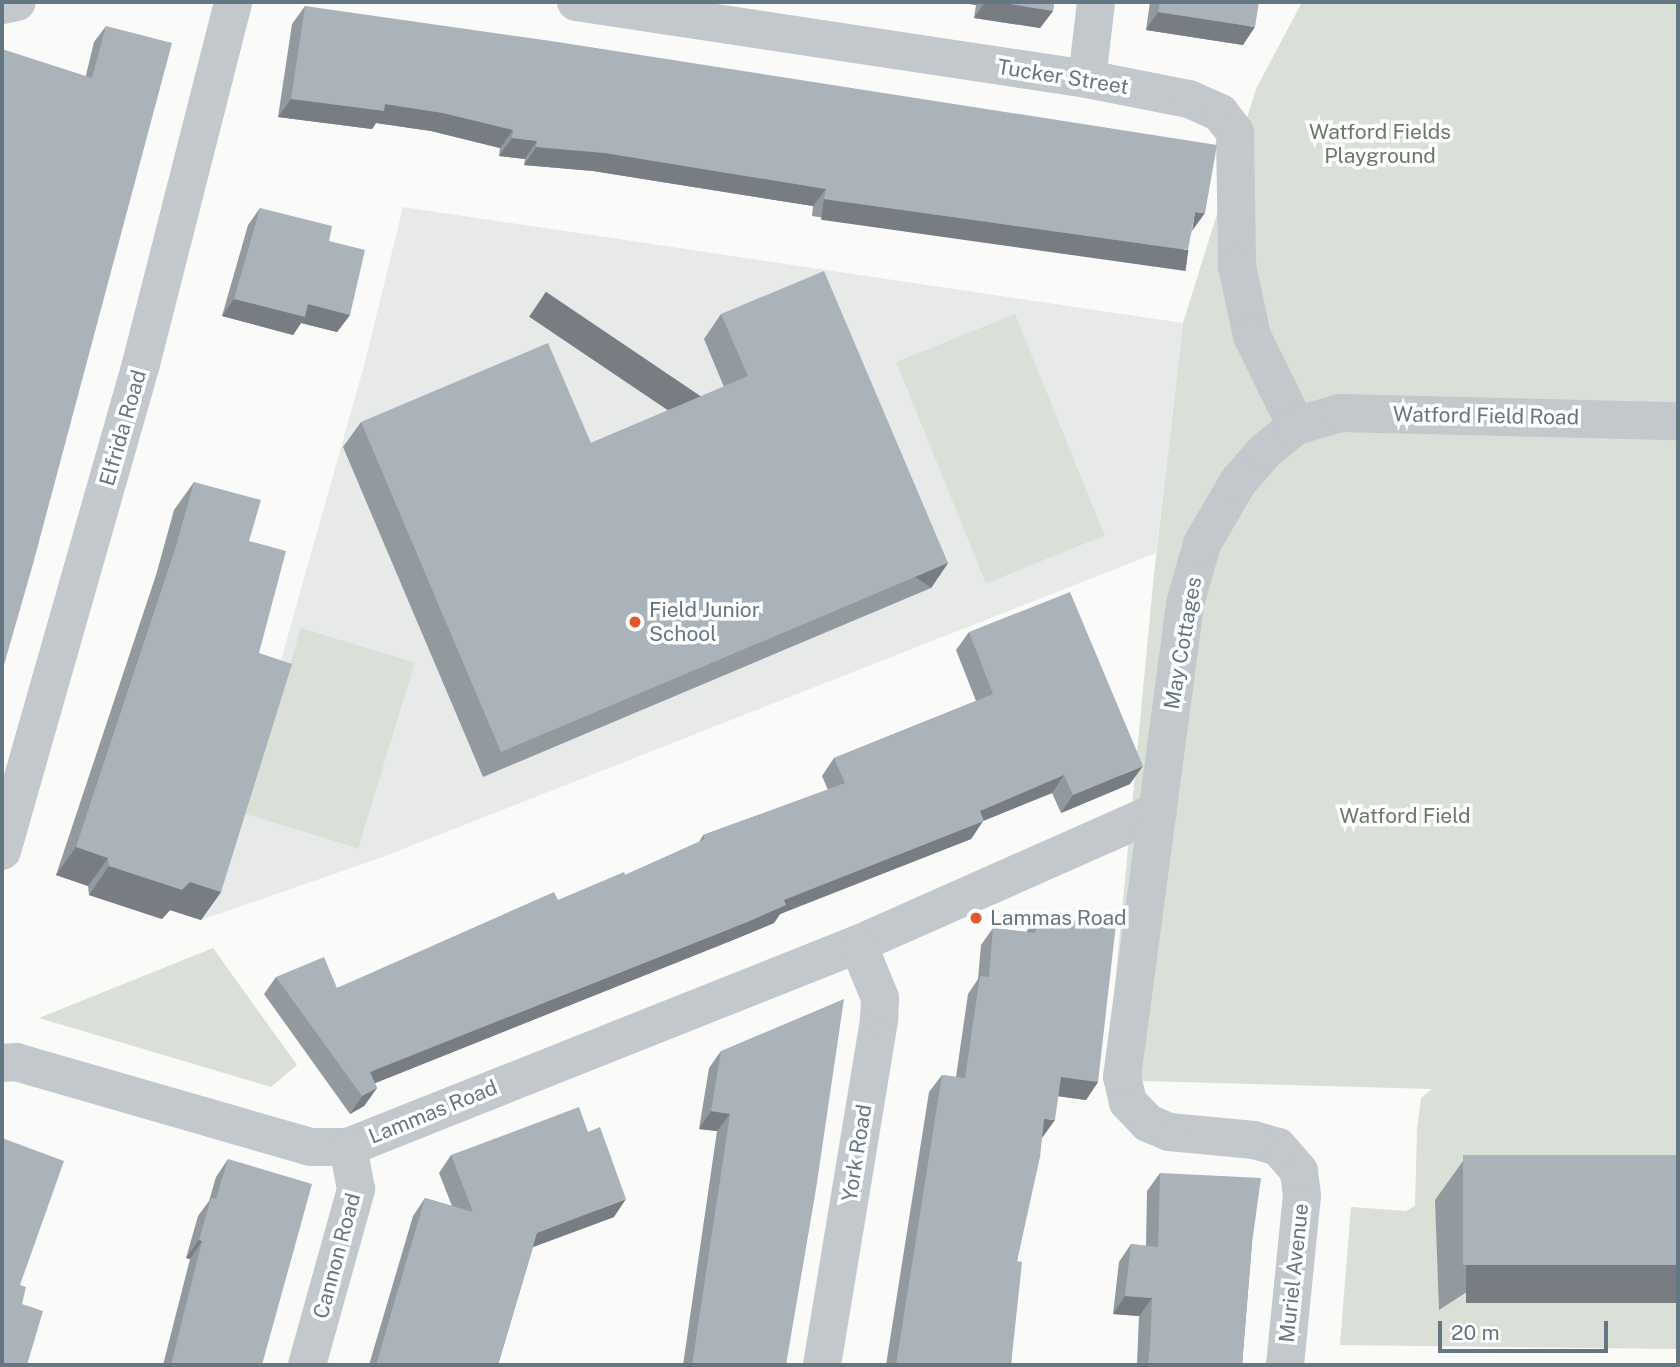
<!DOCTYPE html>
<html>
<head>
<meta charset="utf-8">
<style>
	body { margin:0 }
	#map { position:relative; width:1680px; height:1367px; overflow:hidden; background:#fafaf8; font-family:"Public Sans",sans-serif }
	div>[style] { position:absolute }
	.built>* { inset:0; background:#e8e9e9 }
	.green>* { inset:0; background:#dadfd7; transform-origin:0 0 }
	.minor>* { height:38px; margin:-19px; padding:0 19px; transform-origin:19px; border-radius:19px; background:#c3c8cc }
	.wall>* { inset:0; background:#929a9f }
	.shaded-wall>* { inset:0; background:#777d82; transform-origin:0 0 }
	.building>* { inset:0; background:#aab3b9; transform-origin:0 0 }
	.dots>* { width:19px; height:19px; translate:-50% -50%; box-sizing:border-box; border:4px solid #fff; border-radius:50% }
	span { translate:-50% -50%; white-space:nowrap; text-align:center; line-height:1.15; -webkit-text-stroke:7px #fff; paint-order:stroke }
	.street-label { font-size:21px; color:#657683 }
	.park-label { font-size:21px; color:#687a64 }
	.poi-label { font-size:21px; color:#657683 }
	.left { translate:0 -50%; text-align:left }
	.frame { position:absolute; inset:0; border:4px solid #657683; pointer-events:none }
	.scale { position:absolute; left:1438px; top:1321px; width:170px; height:32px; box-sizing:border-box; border:4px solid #657683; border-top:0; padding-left:9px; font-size:21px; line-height:24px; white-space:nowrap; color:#657683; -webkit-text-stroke:5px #fff; paint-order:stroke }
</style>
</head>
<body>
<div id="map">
	<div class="built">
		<i style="clip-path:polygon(403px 207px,1183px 323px,1156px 553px,380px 858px,201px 920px,272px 692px,365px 362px)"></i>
	</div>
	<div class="green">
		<i style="clip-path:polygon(1302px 2px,1678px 2px,1678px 1349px,1340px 1345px,1351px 1207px,1406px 1211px,1415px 1206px,1417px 1129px,1421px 1098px,1432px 1089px,1106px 1080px,1154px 574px,1183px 323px,1256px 89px)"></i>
		<i style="left:1015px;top:314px;width:239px;height:128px;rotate:68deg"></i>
		<i style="left:301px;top:628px;width:119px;height:194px;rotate:17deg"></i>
		<i style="clip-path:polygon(213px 948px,297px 1065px,271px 1087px,39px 1018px)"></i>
	</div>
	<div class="minor">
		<i style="left:576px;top:2px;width:517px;rotate:8.57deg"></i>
		<i style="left:1087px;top:79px;width:104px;rotate:11.1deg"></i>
		<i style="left:1189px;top:99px;width:34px;rotate:24deg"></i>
		<i style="left:1220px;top:113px;width:24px;rotate:52deg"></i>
		<i style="left:1235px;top:132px;width:134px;rotate:89.1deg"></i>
		<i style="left:1237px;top:266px;width:72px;rotate:77.9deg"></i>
		<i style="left:1252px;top:336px;width:100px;rotate:63.9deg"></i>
		<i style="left:2px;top:5px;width:15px;rotate:-11deg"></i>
		<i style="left:1087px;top:79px;width:78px;rotate:-83.3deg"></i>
		<i style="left:2px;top:851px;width:506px;rotate:-74.07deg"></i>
		<i style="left:141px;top:364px;width:374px;rotate:-75.7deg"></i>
		<i style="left:2px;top:1063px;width:14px;rotate:-4deg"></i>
		<i style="left:16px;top:1062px;width:306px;rotate:16.1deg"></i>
		<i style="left:310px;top:1147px;width:38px"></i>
		<i style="left:348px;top:1147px;width:549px;rotate:-21.7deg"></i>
		<i style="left:858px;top:944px;width:328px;rotate:-23.9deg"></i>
		<i style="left:307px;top:1365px;width:183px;rotate:-74.4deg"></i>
		<i style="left:356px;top:1189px;width:43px;rotate:-100.8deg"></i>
		<i style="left:822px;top:1365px;width:351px;rotate:-80.6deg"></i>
		<i style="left:879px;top:1019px;width:21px;rotate:-87deg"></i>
		<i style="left:880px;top:998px;width:58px;rotate:-112.2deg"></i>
		<i style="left:1285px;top:1365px;width:170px;rotate:-84.3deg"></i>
		<i style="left:1302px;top:1196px;width:25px;rotate:-97deg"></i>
		<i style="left:1299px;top:1171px;width:32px;rotate:-131deg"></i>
		<i style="left:1278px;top:1147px;width:25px;rotate:-164deg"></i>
		<i style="left:1254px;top:1140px;width:85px;rotate:-174.6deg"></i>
		<i style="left:1169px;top:1132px;width:23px;rotate:-157deg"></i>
		<i style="left:1148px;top:1123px;width:29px;rotate:-134deg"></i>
		<i style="left:1128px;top:1102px;width:26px;rotate:-103deg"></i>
		<i style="left:1122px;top:1077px;width:477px;rotate:-82.4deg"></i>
		<i style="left:1185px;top:604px;width:62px;rotate:-74.2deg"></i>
		<i style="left:1202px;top:544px;width:72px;rotate:-59.9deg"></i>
		<i style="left:1238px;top:482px;width:41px;rotate:-48.9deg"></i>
		<i style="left:1265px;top:451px;width:40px;rotate:-39deg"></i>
		<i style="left:1296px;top:426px;width:46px;rotate:-16.5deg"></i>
		<i style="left:1340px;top:413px;width:338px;rotate:1.4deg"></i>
	</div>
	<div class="wall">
		<i style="clip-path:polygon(958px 2px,1054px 2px,1053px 11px,1040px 28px,974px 18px,976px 5px)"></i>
		<i style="clip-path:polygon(1150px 2px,1259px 2px,1243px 45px,1146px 30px)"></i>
		<i style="clip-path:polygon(305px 6px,1192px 231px,1176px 268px,812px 216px,813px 206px,593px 171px,524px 165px,525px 159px,499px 156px,500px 148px,431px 131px,376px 123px,372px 129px,278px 117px,292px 24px)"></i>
		<i style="clip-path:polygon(106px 26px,2px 672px,86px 75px,94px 42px)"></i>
		<i style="clip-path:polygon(260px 208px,329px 241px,350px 315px,337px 332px,301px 323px,293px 335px,222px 316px,248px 225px)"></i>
		<i style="clip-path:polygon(721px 314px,948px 563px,931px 588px,483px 777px,343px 447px,361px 422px,591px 443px,724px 387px,704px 339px)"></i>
		<i style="clip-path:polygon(194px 482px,249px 541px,259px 653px,221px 892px,201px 920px,170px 910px,162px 919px,89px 895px,88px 886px,56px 875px,156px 575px,174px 510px)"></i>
		<i style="clip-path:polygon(969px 632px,1130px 784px,1061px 813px,1052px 793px,983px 821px,971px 839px,780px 914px,774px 923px,733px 940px,375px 1083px,377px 1088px,364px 1106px,350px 1114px,264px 994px,276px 977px,337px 988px,625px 875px,699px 842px,703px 835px,828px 790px,822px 776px,834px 758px,976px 701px,956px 650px)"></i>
		<i style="clip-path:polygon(1038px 916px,1098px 1082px,1086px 1100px,1058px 1096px,1042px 1138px,1017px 1261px,1011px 1365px,886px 1365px,929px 1092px,942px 1075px,956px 1077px,968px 994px,978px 979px,981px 945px,993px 928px,1026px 932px)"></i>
		<i style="clip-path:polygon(721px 1051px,786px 1365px,683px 1365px,717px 1131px,699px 1129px,709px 1068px)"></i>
		<i style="clip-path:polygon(451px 1155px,614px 1217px,533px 1247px,498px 1365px,369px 1365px,413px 1216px,425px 1198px,452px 1206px,439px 1173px)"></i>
		<i style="clip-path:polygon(1678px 1155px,1439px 1310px,1435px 1200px,1463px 1161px)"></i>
		<i style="clip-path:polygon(228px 1159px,262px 1365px,163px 1365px,190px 1259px,186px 1258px,198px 1216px,209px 1201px,216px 1177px)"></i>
		<i style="clip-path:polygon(1160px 1173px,1252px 1243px,1242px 1365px,1137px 1365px,1139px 1316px,1113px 1314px,1119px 1262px,1131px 1244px,1146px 1246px,1147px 1191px)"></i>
	</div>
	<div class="shaded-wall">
		<i style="clip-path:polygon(958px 2px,978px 2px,976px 5px)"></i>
		<i style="clip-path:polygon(985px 2px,998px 2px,1053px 11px,1040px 28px,974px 18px)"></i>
		<i style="clip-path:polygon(1158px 12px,1255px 27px,1243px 45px,1146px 30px)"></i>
		<i style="clip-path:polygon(291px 99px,385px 104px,443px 113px,513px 130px,500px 148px,431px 131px,376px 123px,372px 129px,278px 117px)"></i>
		<i style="clip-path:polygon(512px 138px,537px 141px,525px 159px,499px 156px)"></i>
		<i style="clip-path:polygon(536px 147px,605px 153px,826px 189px,813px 206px,593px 171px,524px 165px)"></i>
		<i style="left:824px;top:199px;width:368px;height:21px;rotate:8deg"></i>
		<i style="clip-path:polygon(1195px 212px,1205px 213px,1192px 231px)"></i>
		<i style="clip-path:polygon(234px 299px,308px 304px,350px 315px,337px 332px,301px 323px,293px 335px,222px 316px)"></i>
		<i style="left:948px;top:563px;width:30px;height:485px;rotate:124deg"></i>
		<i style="clip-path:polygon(1143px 766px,1130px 784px,1061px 813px,1073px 795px)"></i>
		<i style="clip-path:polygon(1064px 775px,1052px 793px,983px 821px,971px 839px,780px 914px,774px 923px,733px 940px,358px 1090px,370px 1072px,784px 900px,980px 811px)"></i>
		<i style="clip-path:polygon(76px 847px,108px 858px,88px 886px,56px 875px)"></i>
		<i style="clip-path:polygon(109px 866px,190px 882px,221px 892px,201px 920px,170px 910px,162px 919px,89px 895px)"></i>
		<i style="clip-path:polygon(1061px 1077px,1098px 1082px,1086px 1100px,1049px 1095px)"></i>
		<i style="clip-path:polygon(377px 1088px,364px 1106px,350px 1114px,362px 1096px)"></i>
		<i style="clip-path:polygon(711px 1111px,730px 1114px,717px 1131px,699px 1129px)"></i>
		<i style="clip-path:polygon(1044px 1119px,1055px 1120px,1042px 1138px)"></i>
		<i style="clip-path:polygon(626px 1199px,614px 1217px,525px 1250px,537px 1233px)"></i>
		<i style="clip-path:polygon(199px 1240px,202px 1241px,190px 1259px,186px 1258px)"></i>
		<i style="left:1678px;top:1265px;width:38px;height:212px;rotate:90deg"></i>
		<i style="clip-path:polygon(1125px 1296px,1152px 1298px,1139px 1316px,1113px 1314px)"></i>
	</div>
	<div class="building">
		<i style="clip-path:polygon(998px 2px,1054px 2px,1053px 11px)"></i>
		<i style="clip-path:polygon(1160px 2px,1259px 2px,1255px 27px,1158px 12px)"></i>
		<i style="clip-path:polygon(305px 6px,551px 41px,1217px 145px,1205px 213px,1195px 212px,1188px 250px,824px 199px,826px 189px,605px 153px,536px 147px,537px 141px,512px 138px,513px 130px,443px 113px,385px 104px,384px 111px,291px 99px)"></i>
		<i style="clip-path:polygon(106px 26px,172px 43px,33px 564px,2px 672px,2px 49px,92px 78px)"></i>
		<i style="clip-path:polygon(260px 208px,332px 226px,329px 241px,365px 250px,350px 315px,308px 304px,305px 317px,234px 299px)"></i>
		<i style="clip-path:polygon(824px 271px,948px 563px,501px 752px,361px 422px,548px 343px,591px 443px,748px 376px,721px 314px)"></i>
		<i style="clip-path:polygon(194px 482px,261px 500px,249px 541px,286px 551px,259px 653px,292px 664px,221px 892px,190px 882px,182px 890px,109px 866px,108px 858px,76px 847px,176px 546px)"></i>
		<i style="clip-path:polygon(1070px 592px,1143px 766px,1073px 795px,1064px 775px,980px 811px,984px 821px,784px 900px,786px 905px,745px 923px,370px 1072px,377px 1088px,362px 1096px,276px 977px,324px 957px,337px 988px,554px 892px,558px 900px,624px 872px,625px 875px,705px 839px,703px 835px,845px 783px,834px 758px,993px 694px,969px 632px)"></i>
		<i style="clip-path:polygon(1038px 916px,1116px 924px,1098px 1082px,1061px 1077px,1055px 1120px,1044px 1119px,1040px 1157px,1017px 1261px,1022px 1262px,1011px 1365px,896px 1365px,942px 1075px,965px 1078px,980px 976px,989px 977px,993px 928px,1035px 933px)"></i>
		<i style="clip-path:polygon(844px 999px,816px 1189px,786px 1365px,692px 1365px,730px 1114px,711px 1111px,721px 1051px)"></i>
		<i style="clip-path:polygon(579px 1107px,588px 1132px,600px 1127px,626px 1199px,537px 1233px,498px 1365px,376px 1365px,425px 1198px,473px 1212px,451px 1155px)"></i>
		<i style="clip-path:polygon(2px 1138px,64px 1161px,20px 1285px,26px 1287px,22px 1304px,43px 1311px,27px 1365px,2px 1365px)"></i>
		<i style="left:1678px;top:1155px;width:110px;height:215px;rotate:90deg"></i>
		<i style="clip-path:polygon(228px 1159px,312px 1184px,262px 1365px,171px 1365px,202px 1241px,199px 1240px,211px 1198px,216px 1199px)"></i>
		<i style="clip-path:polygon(1160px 1173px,1261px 1178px,1252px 1243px,1242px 1365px,1148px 1365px,1150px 1345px,1152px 1298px,1125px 1296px,1131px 1244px,1158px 1247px)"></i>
	</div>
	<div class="dots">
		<i style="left:635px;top:622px;background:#e4572e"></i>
		<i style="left:976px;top:918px;background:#e4572e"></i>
	</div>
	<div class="street-label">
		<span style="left:1063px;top:77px;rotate:9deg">Tucker Street</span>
		<span style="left:1486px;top:416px;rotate:1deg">Watford Field Road</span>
		<span style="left:123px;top:428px;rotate:-74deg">Elfrida Road</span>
		<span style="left:1183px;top:643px;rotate:-80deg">May Cottages</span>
		<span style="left:433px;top:1112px;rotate:-22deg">Lammas Road</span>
		<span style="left:857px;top:1153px;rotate:-81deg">York Road</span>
		<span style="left:337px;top:1256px;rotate:-75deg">Cannon Road</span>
		<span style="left:1294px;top:1273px;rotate:-84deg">Muriel Avenue</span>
	</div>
	<div class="park-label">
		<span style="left:1380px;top:144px">Watford Fields<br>Playground</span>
		<span style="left:1405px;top:816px">Watford Field</span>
	</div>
	<div class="poi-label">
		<span class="left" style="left:649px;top:622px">Field Junior<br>School</span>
		<span class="left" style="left:990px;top:918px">Lammas Road</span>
	</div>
	<div class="frame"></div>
	<div class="scale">20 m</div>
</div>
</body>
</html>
